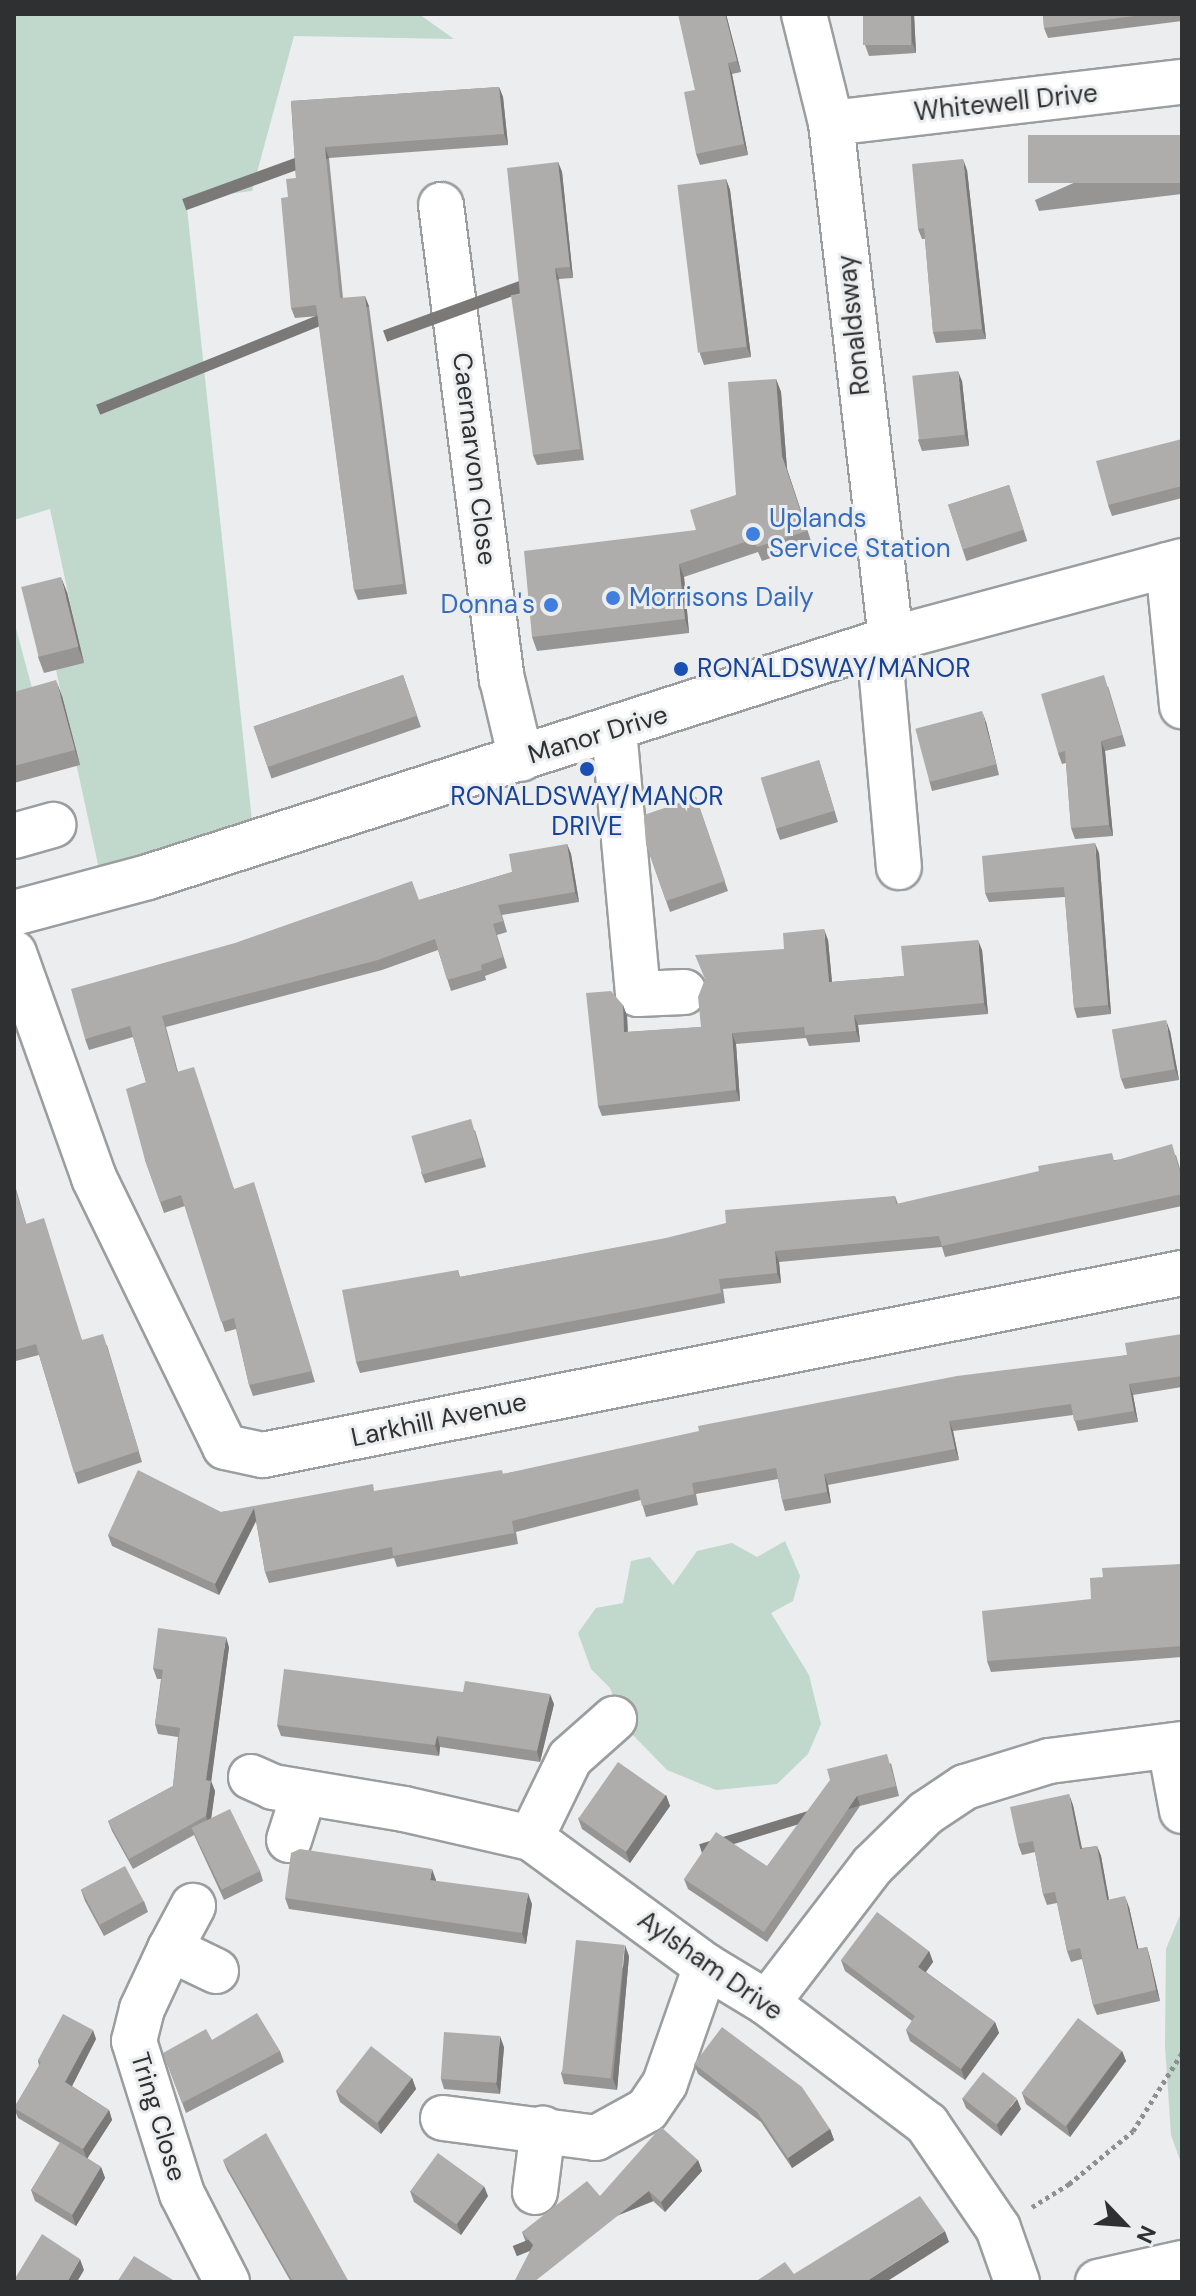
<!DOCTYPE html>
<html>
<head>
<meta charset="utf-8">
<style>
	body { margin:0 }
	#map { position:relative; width:1196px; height:2296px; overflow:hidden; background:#ebedef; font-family:"DM Sans",sans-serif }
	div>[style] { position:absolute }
	.green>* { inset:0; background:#c1d8cd }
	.path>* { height:5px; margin-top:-2.5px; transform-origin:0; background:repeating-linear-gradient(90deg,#8d8f90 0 4px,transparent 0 8px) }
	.roads { filter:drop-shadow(2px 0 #9b9d9f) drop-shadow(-2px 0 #9b9d9f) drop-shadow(0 2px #9b9d9f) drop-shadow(0 -2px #9b9d9f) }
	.minor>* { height:44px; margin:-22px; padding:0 22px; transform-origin:22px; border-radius:22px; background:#fff }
	.wall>* { inset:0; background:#969593; transform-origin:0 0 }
	.shaded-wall>* { inset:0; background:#7a7978; transform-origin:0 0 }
	.building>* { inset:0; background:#aeadab; transform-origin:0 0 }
	.dots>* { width:22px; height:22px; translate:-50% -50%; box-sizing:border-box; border:4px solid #ebedef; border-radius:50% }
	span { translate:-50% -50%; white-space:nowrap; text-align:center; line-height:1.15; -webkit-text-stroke:6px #ebedef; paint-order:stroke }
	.street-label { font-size:26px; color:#2f3031 }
	.shop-label { font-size:26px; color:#366cbe }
	.left { translate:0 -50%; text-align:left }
	.right { translate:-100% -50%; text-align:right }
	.transit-label { font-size:26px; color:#164399 }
	.frame { position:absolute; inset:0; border:16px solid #2f3031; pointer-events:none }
	.north { position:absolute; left:1084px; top:2184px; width:80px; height:80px; -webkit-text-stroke:6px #ebedef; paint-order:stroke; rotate:115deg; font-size:22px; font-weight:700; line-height:32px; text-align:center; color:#2f3031 }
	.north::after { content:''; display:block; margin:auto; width:28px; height:36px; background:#2f3031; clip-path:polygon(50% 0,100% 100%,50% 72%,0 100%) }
</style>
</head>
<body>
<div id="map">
	<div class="green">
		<i style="clip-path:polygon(14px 14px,419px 14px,454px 39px,294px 36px,252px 191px,186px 199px,252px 821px,99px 869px,56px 670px,83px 663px,50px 509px,14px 520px)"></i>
		<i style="clip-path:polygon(14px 621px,36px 703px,14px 709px)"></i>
		<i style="clip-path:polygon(785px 1541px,800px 1576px,793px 1601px,771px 1613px,809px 1675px,821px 1724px,808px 1754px,777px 1784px,716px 1790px,667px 1770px,626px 1728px,610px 1688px,591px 1669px,578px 1633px,596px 1608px,623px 1603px,631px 1561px,650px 1557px,673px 1585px,697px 1551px,732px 1543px,757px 1557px)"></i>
		<i style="clip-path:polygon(1182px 1910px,1182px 2166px,1171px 2135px,1165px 2046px,1166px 1949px)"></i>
	</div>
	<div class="path">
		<i style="left:1032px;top:2207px;width:44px;rotate:-31.9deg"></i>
		<i style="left:1069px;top:2184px;width:83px;rotate:-39.6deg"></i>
		<i style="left:1133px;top:2131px;width:92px;rotate:-57.9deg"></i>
	</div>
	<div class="roads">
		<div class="minor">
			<i style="left:804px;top:14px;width:112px;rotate:76.1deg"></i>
			<i style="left:831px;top:123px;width:519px;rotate:83.37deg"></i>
			<i style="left:831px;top:123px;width:353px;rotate:-6.7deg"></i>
			<i style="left:441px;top:205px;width:478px;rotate:82.7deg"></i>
			<i style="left:502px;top:679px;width:82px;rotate:76.6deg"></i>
			<i style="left:1168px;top:565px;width:142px;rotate:84.3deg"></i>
			<i style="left:879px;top:644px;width:224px;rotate:84.9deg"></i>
			<i style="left:614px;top:730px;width:265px;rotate:84.8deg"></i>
			<i style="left:638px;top:994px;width:46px;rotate:-2.5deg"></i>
			<i style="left:14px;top:836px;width:41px;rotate:-15.8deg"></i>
			<i style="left:14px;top:913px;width:139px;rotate:-15deg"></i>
			<i style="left:148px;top:877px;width:780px;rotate:-17.76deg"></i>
			<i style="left:891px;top:639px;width:301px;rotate:-15deg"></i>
			<i style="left:14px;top:953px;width:239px;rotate:70.4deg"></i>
			<i style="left:94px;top:1178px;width:299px;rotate:64deg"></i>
			<i style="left:225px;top:1447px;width:39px;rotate:12deg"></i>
			<i style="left:263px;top:1455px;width:937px;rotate:-11.2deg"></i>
			<i style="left:1170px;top:1746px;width:66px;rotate:79.5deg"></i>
			<i style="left:251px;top:1777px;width:24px;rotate:24deg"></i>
			<i style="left:273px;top:1787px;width:133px;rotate:9.5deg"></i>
			<i style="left:404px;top:1809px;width:130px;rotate:12.9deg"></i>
			<i style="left:531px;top:1838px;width:217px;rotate:36.2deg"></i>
			<i style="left:706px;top:1966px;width:71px;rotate:31.2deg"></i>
			<i style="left:767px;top:2003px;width:201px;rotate:37.1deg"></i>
			<i style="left:927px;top:2124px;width:126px;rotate:55.7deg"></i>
			<i style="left:998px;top:2228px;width:57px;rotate:70.6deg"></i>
			<i style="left:531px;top:1838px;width:89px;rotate:-64deg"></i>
			<i style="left:570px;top:1758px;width:59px;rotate:-41.6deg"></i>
			<i style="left:289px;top:1840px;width:49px;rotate:-72.3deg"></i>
			<i style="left:170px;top:1949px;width:49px;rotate:-61.9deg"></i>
			<i style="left:216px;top:1971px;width:51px;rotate:-154.4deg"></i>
			<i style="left:170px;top:1949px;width:66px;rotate:115deg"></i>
			<i style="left:142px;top:2009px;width:33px;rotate:104deg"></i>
			<i style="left:134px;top:2041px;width:160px;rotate:72.6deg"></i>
			<i style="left:182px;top:2194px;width:99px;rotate:62.9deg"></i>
			<i style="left:767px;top:2003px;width:174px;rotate:-52.5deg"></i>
			<i style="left:873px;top:1865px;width:74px;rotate:-44.5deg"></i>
			<i style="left:926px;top:1813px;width:47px;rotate:-33.7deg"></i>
			<i style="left:965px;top:1787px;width:88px;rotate:-17.2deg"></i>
			<i style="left:1049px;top:1761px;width:134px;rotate:-7.3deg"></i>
			<i style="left:443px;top:2118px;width:154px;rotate:7.4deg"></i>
			<i style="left:596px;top:2138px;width:58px;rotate:-28.8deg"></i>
			<i style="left:647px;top:2110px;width:32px;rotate:-56deg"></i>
			<i style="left:665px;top:2083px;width:124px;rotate:-70.7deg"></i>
			<i style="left:535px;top:2192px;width:64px;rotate:-82.8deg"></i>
			<i style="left:1098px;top:2282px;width:86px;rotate:-12.7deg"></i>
		</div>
	</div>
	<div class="wall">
		<i style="clip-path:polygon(726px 14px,741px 72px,732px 74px,748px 155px,700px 165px,696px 154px,695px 90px)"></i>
		<i style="clip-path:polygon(863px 14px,914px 14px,916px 53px,869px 56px,865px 45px)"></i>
		<i style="clip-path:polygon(1043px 14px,1182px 14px,1182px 21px,1048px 38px,1044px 28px)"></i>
		<i style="clip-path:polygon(499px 87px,503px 97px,508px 145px,329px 158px,343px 298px,369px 306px,407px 594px,358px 600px,354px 590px,318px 316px,295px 318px,291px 308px,288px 197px,296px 178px,291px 101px)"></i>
		<i style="clip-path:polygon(1182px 135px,1182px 194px,1039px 211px,1035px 200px)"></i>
		<i style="clip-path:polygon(558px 162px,562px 172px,573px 278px,559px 279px,584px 460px,537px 465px,533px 455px,520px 294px)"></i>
		<i style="clip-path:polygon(967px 170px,986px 339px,936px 343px,933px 332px,925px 239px,922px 239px,918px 229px)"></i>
		<i style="clip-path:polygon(726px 179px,730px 190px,751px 357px,704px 365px,700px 354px)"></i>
		<i style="clip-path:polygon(776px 379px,781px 392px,787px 469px,812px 544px,762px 561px,758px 552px,684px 577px,689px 633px,537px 651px,532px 637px,696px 530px,736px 495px)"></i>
		<i style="clip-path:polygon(962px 381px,969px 446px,922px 451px,918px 440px)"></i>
		<i style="clip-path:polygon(1182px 439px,1182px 498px,1112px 516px,1108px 505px)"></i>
		<i style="left:1009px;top:485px;width:59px;height:64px;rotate:72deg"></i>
		<i style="clip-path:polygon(67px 592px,84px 663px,44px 673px,38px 657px)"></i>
		<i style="left:403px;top:675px;width:55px;height:158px;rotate:71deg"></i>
		<i style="clip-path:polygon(1108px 686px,1126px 746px,1105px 751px,1113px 836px,1075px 839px,1071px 828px,1066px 763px,1062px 764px,1058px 753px)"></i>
		<i style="clip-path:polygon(14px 692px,62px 696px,80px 765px,14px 783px)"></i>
		<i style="clip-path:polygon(986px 722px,999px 775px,932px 791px,929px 780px)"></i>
		<i style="clip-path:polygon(819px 760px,838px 822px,780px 840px,776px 829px)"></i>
		<i style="clip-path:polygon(696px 797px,728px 891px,670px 912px,646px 844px)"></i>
		<i style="clip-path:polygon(567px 844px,571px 854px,579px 902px,502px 915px,507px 932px,497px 935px,507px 968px,485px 976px,486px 980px,451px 991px,438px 950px,382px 970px,166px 1027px,178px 1072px,234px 1189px,257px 1193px,315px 1382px,253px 1396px,249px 1385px,236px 1329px,225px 1332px,185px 1206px,164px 1213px,145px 1160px,146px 1082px,133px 1037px,89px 1050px,85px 1039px,419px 900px,512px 872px)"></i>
		<i style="clip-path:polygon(1099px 853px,1111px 1014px,1077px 1018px,1074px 1008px,1065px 897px,989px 902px,985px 893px)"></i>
		<i style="clip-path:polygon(828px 940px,832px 982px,904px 976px,982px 950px,988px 1014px,858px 1025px,860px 1042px,809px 1046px,806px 1038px,736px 1044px,740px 1101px,602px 1116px,598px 1106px,623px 1005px,627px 1016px,628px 1032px,701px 1027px,784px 949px)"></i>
		<i style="clip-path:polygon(1170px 1031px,1179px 1080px,1125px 1089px,1121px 1079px)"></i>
		<i style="clip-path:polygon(475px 1130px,486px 1167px,425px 1183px,421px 1172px)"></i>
		<i style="clip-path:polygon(1176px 1155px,1182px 1176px,1182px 1206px,945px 1257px,942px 1247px,779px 1262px,781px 1283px,723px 1289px,725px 1303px,360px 1373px,356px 1362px,458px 1270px,460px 1277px,895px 1196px,898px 1204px,1115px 1160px)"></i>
		<i style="clip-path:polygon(14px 1182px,26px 1223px,82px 1340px,107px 1345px,142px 1462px,78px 1484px,39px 1355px,16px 1361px,14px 1355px)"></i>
		<i style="clip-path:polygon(1182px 1334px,1182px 1387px,1133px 1395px,1138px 1422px,1078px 1431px,1073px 1415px,953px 1431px,959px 1460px,828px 1485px,831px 1503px,785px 1511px,782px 1500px,778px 1479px,696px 1494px,698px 1505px,646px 1517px,641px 1500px,516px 1532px,518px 1544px,397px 1567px,394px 1558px,269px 1583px,265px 1572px,256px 1521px,219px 1595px,112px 1546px,108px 1535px,221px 1512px,503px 1474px,1127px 1355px)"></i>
		<i style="clip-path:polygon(1182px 1564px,1182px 1657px,991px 1672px,987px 1661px,1091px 1599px,1103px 1577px)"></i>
		<i style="clip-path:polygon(229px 1647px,211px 1781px,215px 1791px,211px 1818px,260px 1871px,263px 1881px,224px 1900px,194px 1835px,133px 1869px,112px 1831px,108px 1821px,173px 1786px,178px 1737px,158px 1734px,155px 1724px,161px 1679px,157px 1679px,153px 1668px)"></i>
		<i style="clip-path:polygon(554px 1704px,540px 1762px,440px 1747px,439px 1756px,281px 1736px,277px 1725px)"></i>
		<i style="clip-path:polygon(891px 1763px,899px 1796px,860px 1806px,767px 1942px,688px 1889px,684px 1879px,767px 1866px)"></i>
		<i style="clip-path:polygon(666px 1795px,670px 1806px,630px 1863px,582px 1829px,578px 1818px)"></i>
		<i style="clip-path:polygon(1073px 1805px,1082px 1848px,1097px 1846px,1101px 1856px,1109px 1900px,1129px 1907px,1138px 1949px,1147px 1947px,1150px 1958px,1160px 2001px,1097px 2015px,1093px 2005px,1082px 1959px,1071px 1962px,1067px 1951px,1057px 1903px,1047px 1905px,1043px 1894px,1035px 1852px,1022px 1855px,1018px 1844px)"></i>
		<i style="clip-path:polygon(436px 1880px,436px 1881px,532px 1904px,526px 1944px,289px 1909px,285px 1898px)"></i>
		<i style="clip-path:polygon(81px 1890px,144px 1901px,148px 1912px,104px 1936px,85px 1901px)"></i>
		<i style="clip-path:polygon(929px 1951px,933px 1962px,926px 1972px,995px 2022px,999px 2033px,965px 2080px,910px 2041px,906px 2030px,912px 2021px,845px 1971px,841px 1960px)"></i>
		<i style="clip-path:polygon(629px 1956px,617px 2090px,564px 2084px,561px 2073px)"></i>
		<i style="clip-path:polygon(96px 2039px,72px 2086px,109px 2110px,112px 2120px,87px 2158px,101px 2167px,105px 2178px,76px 2226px,35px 2201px,31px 2190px,60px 2143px,18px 2118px,14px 2108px,39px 2066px,38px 2060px)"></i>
		<i style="clip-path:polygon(504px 2047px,500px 2094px,444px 2089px,441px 2079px)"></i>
		<i style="clip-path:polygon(280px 2051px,284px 2062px,186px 2113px,163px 2053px)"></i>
		<i style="clip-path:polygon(1122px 2051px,1126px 2061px,1070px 2137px,1026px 2104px,1022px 2093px)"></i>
		<i style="clip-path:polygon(694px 2064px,830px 2129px,834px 2140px,792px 2168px,761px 2122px,698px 2074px)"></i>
		<i style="clip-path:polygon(412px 2078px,416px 2089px,381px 2134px,340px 2102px,336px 2091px)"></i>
		<i style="clip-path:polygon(962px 2098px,1021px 2109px,1001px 2136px,966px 2108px)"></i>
		<i style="clip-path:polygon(223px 2160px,349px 2282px,291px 2282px,227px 2170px)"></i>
		<i style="clip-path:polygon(698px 2160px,702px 2171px,665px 2212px,653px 2201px,531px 2249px,526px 2243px,522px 2232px,600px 2196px)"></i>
		<i style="clip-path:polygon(410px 2191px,488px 2196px,461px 2235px,414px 2202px)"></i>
	</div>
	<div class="shaded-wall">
		<i style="clip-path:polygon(725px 14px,726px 14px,741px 72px,737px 61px)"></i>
		<i style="clip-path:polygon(911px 14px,914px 14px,916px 53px,912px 42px)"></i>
		<i style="clip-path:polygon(728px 63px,732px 74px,748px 155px,744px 144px)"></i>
		<i style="clip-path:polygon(499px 87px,503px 97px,508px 145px,504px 134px)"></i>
		<i style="left:325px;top:147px;width:12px;height:152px;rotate:70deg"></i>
		<i style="clip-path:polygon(963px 159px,967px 170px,986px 339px,982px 329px)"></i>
		<i style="clip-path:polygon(558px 162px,562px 172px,573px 278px,570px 267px)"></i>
		<i style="clip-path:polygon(726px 179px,730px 190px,751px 357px,747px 347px)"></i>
		<i style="left:555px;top:268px;width:12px;height:183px;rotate:70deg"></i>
		<i style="left:365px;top:296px;width:11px;height:290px;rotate:68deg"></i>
		<i style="clip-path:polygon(958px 371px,962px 381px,969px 446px,965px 435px)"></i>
		<i style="clip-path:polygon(776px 379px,781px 392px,787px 469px,812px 544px,782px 456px)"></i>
		<i style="clip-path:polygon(679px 564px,684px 577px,689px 633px,685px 619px)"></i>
		<i style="clip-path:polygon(61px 577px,67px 592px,84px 663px,78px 647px)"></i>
		<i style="clip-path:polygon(56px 680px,62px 696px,80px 765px,75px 750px)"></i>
		<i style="clip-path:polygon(982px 711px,986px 722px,999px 775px,996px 764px)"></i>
		<i style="clip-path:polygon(1101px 741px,1105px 751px,1113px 836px,1109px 825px)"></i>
		<i style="clip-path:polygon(1095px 843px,1099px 853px,1111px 1014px,1108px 1005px)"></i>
		<i style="clip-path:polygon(567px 844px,571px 854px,579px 902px,575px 892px)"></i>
		<i style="clip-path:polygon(824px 929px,828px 940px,833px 993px,829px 982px)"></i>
		<i style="clip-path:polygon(978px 940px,982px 950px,988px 1014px,984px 1003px)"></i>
		<i style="clip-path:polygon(623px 1005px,627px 1016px,628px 1043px,624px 1032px)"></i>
		<i style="clip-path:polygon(854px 1015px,858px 1025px,860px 1042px,856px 1031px)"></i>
		<i style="clip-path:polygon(1166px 1020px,1170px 1031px,1179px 1080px,1175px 1069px)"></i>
		<i style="clip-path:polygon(732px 1033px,736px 1044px,740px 1101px,736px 1090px)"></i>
		<i style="clip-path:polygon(775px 1251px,779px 1262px,781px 1283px,777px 1273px)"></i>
		<i style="clip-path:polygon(1129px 1384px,1133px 1395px,1138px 1422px,1134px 1411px)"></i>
		<i style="clip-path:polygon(949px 1421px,953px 1431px,959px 1460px,955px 1449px)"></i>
		<i style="clip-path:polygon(824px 1474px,828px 1485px,831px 1503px,827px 1492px)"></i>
		<i style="clip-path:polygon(254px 1508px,257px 1519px,219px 1595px,215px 1584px)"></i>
		<i style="clip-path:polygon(226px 1637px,229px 1647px,210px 1791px,206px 1780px)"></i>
		<i style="clip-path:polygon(550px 1694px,554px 1704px,540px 1762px,537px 1751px)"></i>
		<i style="clip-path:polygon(437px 1736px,440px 1747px,439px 1756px,435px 1745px)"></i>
		<i style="clip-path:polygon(211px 1781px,215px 1791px,210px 1827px,206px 1816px)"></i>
		<i style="clip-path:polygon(1069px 1794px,1073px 1805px,1084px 1860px,1080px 1849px)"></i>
		<i style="clip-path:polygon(666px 1795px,670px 1806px,630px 1863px,626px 1852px)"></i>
		<i style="left:857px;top:1796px;width:10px;height:165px;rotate:73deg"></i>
		<i style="clip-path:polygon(1097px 1846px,1101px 1856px,1111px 1911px,1107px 1900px)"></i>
		<i style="clip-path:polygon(432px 1869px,436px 1880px,434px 1891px,430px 1880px)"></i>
		<i style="clip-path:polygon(528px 1893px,532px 1904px,526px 1944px,522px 1933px)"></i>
		<i style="clip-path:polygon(1125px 1896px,1129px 1907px,1141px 1960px,1137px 1949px)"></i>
		<i style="clip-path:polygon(625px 1945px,629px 1956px,617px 2090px,613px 2079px)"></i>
		<i style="clip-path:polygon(1147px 1947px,1150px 1958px,1160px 2001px,1156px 1990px)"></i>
		<i style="clip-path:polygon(929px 1951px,933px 1962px,922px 1977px,918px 1967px)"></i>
		<i style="clip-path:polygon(995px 2022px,999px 2033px,965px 2080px,961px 2069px)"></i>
		<i style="clip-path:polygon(93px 2030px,96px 2039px,69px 2092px,65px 2082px)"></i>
		<i style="clip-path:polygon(500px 2036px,504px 2047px,500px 2094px,496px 2083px)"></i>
		<i style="clip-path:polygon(1122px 2051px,1126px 2061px,1070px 2137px,1067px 2126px)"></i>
		<i style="clip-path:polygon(412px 2078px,416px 2089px,381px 2134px,378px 2123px)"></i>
		<i style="clip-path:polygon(1017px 2099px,1021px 2109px,1001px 2136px,997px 2125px)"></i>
		<i style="clip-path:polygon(109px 2110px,112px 2120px,87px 2159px,83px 2149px)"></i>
		<i style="clip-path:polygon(830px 2129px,834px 2140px,792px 2168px,788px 2158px)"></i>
		<i style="clip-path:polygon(698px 2160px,702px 2171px,665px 2212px,661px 2202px)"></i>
		<i style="clip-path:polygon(101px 2167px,105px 2178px,76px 2226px,72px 2215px)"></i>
		<i style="clip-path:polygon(484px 2186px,488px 2196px,461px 2235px,457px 2224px)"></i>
		<i style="left:649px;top:2191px;width:11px;height:147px;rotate:68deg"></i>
		<i style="clip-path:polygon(945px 2231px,949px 2242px,886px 2282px,865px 2282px)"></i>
		<i style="clip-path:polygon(80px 2259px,84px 2270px,77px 2282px,67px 2282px)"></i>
	</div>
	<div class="building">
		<i style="clip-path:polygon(678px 14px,725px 14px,737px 61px,728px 63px,744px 144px,696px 154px,684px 92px,695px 90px)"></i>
		<i style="left:863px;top:14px;width:48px;height:31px"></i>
		<i style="clip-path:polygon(1043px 14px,1149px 14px,1044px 28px)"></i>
		<i style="clip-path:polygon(499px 87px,504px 134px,325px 147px,340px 298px,365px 296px,403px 584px,354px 590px,316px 305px,291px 308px,281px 198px,288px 197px,286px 179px,296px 178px,291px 101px)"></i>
		<i style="left:1182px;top:135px;width:48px;height:154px;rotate:90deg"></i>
		<i style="clip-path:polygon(963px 159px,982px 329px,933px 332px,924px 228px,918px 229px,912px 164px)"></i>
		<i style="clip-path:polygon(558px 162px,570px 267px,555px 268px,580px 449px,533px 455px,511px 295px,520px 294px,507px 168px)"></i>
		<i style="left:726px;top:179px;width:169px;height:49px;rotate:83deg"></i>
		<i style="left:958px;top:371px;width:64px;height:46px;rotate:84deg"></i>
		<i style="clip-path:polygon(776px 379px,782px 456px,807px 531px,757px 547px,754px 539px,679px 564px,685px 619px,532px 637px,524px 551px,696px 530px,690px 510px,736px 495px,728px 382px)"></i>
		<i style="clip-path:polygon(1182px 439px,1182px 486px,1108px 505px,1096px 461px)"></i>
		<i style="left:1009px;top:485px;width:47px;height:64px;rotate:72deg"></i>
		<i style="left:61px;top:577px;width:72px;height:41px;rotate:76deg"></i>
		<i style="left:403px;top:675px;width:43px;height:158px;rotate:71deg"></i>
		<i style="clip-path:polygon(1104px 675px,1122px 735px,1101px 741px,1109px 825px,1071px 828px,1065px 751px,1058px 753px,1041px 694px)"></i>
		<i style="clip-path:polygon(56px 680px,75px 750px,14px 766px,14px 692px)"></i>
		<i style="left:982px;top:711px;width:55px;height:69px;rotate:75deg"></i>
		<i style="left:819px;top:760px;width:53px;height:61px;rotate:73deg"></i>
		<i style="clip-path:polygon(696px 797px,725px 881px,666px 901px,646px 844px,644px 815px)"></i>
		<i style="clip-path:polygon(1095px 843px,1108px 1005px,1074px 1008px,1064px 887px,985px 893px,982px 856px)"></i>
		<i style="clip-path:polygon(567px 844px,575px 892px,498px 905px,503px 921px,493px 924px,503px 957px,481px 965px,482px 970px,447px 980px,435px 939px,378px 960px,162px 1016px,177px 1072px,194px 1067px,234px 1189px,254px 1182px,312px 1371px,249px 1385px,234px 1318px,221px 1322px,181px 1195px,160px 1202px,145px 1160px,126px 1089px,146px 1082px,130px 1026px,85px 1039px,71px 989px,235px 943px,412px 881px,419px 900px,512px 872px,509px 854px)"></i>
		<i style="clip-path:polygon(824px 929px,829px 982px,904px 976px,901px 946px,978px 940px,984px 1003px,854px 1015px,856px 1031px,805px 1035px,804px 1027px,732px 1033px,736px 1090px,598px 1106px,586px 993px,611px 991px,623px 1005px,624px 1032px,701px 1027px,698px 997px,705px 979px,695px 955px,784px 949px,783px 933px)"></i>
		<i style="left:1166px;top:1020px;width:50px;height:55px;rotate:80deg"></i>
		<i style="left:471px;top:1119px;width:40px;height:62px;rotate:74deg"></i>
		<i style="clip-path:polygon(1172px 1144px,1182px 1179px,1182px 1194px,942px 1246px,939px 1236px,775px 1251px,777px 1273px,719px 1279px,721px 1293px,356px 1362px,342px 1290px,458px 1270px,459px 1277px,666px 1238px,726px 1223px,725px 1210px,895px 1196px,896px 1204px,1039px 1171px,1038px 1166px,1112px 1153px,1114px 1161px)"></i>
		<i style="clip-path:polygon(14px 1185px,26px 1224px,44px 1218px,82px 1340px,103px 1334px,139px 1451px,74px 1473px,36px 1344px,14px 1350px)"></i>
		<i style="clip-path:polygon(1182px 1334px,1182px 1376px,1129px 1384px,1134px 1411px,1074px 1421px,1071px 1404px,949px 1421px,955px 1449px,824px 1474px,827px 1492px,782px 1500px,776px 1468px,692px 1483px,694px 1494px,642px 1506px,638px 1489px,512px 1521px,514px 1533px,393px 1556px,392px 1547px,265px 1572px,254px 1508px,215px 1584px,108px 1535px,138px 1470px,221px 1512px,373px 1484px,374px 1491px,502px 1470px,503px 1474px,699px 1431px,698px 1426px,957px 1376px,1127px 1355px,1125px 1343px)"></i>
		<i style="clip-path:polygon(1182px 1564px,1182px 1646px,987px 1661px,982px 1611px,1091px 1599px,1090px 1578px,1103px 1577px,1102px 1568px)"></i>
		<i style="clip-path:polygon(158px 1628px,226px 1637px,206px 1780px,211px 1781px,206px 1816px,129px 1859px,108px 1821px,173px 1786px,180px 1728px,155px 1724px,163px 1670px,153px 1668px)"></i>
		<i style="clip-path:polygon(284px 1669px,463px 1692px,465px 1681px,550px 1694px,537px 1751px,437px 1736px,435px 1745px,277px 1725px)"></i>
		<i style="clip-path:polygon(887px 1754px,896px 1786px,857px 1796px,764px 1932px,684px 1879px,716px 1832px,767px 1866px,830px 1780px,827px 1769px)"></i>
		<i style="left:618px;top:1762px;width:58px;height:69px;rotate:35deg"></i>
		<i style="clip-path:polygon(1069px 1794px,1080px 1849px,1097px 1846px,1107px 1900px,1125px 1896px,1137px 1949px,1147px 1947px,1156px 1990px,1093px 2005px,1080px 1948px,1067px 1951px,1055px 1892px,1043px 1894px,1033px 1841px,1018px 1844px,1010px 1807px)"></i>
		<i style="left:230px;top:1809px;width:69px;height:43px;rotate:64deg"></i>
		<i style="clip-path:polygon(300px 1849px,432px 1869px,430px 1880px,528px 1893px,522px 1933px,285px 1898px,291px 1853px)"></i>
		<i style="left:125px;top:1866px;width:40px;height:50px;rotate:62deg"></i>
		<i style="clip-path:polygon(877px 1912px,929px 1951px,918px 1967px,995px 2022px,961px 2069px,906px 2030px,915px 2016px,841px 1960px)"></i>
		<i style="left:576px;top:1940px;width:49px;height:134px;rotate:6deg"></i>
		<i style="clip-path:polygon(257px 2013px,280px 2051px,182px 2103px,163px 2053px,206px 2029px,212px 2040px)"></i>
		<i style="clip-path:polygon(63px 2014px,93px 2030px,65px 2082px,109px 2110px,83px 2149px,14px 2108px,41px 2062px,38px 2060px)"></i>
		<i style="left:1078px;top:2018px;width:55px;height:94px;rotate:37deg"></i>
		<i style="clip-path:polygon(722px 2027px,802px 2087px,830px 2129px,788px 2158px,757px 2112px,694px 2064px)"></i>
		<i style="left:444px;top:2032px;width:56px;height:47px;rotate:4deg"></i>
		<i style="left:371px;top:2046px;width:52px;height:57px;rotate:38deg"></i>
		<i style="left:983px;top:2072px;width:43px;height:33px;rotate:38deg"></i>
		<i style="clip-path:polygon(661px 2127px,698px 2160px,661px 2202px,649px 2191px,534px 2282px,514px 2282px,533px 2245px,522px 2232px,587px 2181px,600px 2196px)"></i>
		<i style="clip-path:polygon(266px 2133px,349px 2282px,293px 2282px,223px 2160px)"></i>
		<i style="left:60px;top:2142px;width:48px;height:56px;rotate:31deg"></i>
		<i style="left:438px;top:2153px;width:57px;height:47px;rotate:36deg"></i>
		<i style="clip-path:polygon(920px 2196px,945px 2231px,865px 2282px,755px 2282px,785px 2262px,794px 2274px)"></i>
		<i style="clip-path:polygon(42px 2234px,80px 2259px,67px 2282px,14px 2282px,14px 2280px)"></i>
		<i style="clip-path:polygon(134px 2256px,173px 2280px,172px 2282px,117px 2282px)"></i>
	</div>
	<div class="dots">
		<i style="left:753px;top:534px;background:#3f7fe0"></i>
		<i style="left:613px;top:598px;background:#3f7fe0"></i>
		<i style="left:551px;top:605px;background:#3f7fe0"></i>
		<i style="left:681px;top:669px;background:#1a4fb4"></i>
		<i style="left:587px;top:769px;background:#1a4fb4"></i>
	</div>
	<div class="street-label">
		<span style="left:1006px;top:103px;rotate:-6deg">Whitewell Drive</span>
		<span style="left:854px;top:325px;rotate:-96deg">Ronaldsway</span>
		<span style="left:474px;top:459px;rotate:83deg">Caernarvon Close</span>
		<span style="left:598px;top:735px;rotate:-17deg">Manor Drive</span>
		<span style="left:439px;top:1420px;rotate:-12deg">Larkhill Avenue</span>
		<span style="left:710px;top:1966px;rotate:35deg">Aylsham Drive</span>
		<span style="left:158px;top:2117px;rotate:73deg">Tring Close</span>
	</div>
	<div class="shop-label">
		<span class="left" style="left:769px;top:534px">Uplands<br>Service Station</span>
		<span class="left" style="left:629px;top:598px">Morrisons Daily</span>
		<span class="right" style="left:535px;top:605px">Donna's</span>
	</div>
	<div class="transit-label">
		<span class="left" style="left:697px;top:669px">RONALDSWAY/MANOR</span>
		<span style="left:587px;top:812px">RONALDSWAY/MANOR<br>DRIVE</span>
	</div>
	<div class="frame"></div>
	<div class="north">N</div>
</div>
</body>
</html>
